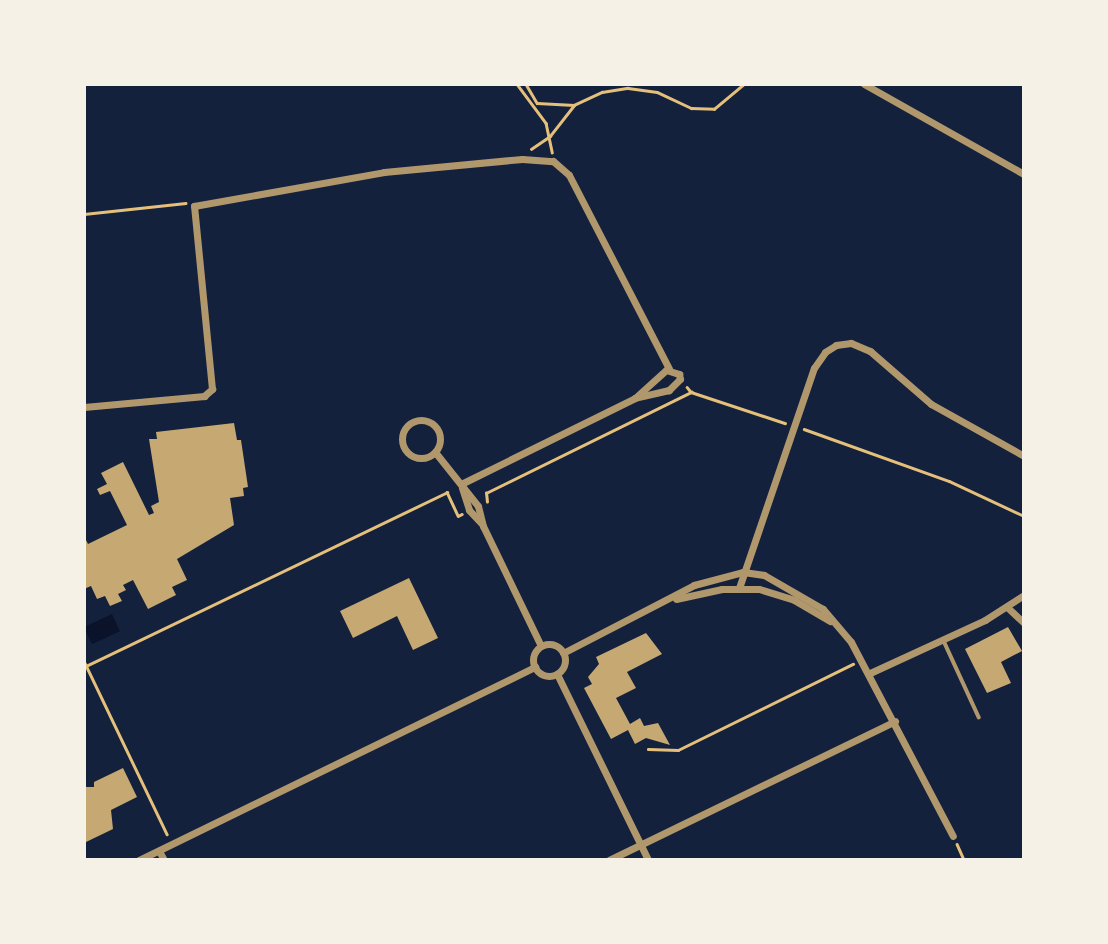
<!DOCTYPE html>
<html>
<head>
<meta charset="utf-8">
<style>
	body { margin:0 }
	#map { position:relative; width:1108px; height:944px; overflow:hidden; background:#14213d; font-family:"Exo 2",sans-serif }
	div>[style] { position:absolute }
	.water>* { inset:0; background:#0b132b; transform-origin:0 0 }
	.building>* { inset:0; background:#c6a872 }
	.path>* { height:2.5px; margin:-1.25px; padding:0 1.25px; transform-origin:1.25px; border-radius:1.25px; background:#e5c07b }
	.service>* { height:3.5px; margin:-1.75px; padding:0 1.75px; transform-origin:1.75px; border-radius:1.75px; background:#b1986c }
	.minor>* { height:7px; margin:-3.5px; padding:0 3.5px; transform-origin:3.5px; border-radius:3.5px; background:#b1986c }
	.minor>.ring { margin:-3.5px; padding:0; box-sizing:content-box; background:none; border:7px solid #b1986c; border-radius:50% }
	span { translate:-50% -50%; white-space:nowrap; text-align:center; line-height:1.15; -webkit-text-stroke:7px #f6f1e7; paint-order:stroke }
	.frame { position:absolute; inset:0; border:86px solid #f6f1e7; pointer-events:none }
</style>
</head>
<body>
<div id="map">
	<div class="water">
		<i style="left:112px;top:614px;width:19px;height:31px;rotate:65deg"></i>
	</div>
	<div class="building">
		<i style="clip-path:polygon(234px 423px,237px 440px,241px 440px,248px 487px,243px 488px,244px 496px,230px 498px,234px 525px,177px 559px,187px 580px,172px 587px,176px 595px,148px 609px,133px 580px,123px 585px,126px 590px,118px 594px,122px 601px,110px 606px,105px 596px,97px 599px,91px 586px,84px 589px,84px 536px,88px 544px,127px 525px,110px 491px,100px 495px,97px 489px,107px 484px,101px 473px,123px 462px,149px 515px,154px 513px,151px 506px,159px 502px,149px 439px,157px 439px,156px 432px)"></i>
		<i style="clip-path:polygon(409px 578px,438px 638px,413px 650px,397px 616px,353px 638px,340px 611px)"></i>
		<i style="clip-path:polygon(1008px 627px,1022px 651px,1001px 662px,1011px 683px,987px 693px,965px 649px)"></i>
		<i style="clip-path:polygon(646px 633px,662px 654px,627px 672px,636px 688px,616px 698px,630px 724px,640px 718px,644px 726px,658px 723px,670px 745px,646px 738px,635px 744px,628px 730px,611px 739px,584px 688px,592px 684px,588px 677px,599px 664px,596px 657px)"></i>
		<i style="clip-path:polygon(123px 768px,137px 797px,111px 810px,113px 829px,84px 843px,84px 787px,94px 787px,94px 782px)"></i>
	</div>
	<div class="path">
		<i style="left:517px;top:84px;width:49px;rotate:53.4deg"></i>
		<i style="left:546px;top:123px;width:30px;rotate:78deg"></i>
		<i style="left:526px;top:84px;width:22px;rotate:60deg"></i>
		<i style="left:537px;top:103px;width:37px;rotate:3deg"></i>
		<i style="left:531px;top:149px;width:23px;rotate:-34deg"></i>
		<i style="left:550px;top:136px;width:39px;rotate:-52deg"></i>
		<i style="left:574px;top:105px;width:31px;rotate:-25deg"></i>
		<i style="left:602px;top:92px;width:26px;rotate:-9deg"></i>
		<i style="left:628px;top:88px;width:29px;rotate:8deg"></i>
		<i style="left:657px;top:92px;width:38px;rotate:25deg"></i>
		<i style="left:691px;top:108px;width:23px;rotate:2deg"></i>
		<i style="left:714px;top:109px;width:39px;rotate:-40deg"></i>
		<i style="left:84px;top:214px;width:102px;rotate:-6.2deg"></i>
		<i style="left:687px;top:387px;width:6px;rotate:51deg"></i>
		<i style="left:691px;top:392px;width:99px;rotate:18.3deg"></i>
		<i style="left:804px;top:429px;width:154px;rotate:19.7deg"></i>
		<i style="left:949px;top:481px;width:83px;rotate:25deg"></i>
		<i style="left:487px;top:502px;width:9px;rotate:-96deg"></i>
		<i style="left:486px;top:493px;width:229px;rotate:-26.2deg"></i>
		<i style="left:84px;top:661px;width:192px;rotate:64.4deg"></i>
		<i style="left:84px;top:667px;width:403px;rotate:-25.7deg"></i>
		<i style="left:447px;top:492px;width:26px;rotate:65deg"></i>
		<i style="left:458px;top:516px;width:4px;rotate:-27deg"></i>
		<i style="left:648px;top:749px;width:30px;rotate:2deg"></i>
		<i style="left:678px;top:750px;width:195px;rotate:-26.2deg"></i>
		<i style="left:957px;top:844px;width:17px;rotate:66deg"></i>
	</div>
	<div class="service">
		<i style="left:944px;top:641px;width:84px;rotate:65.3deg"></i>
	</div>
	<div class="minor">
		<i style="left:864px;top:84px;width:184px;rotate:29.4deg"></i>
		<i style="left:84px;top:407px;width:121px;rotate:-5.2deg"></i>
		<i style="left:204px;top:396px;width:11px;rotate:-41deg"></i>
		<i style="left:212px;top:389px;width:184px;rotate:-95.6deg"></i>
		<i style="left:194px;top:206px;width:193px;rotate:-10.1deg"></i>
		<i style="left:384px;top:172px;width:139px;rotate:-5.4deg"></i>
		<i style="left:522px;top:159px;width:31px;rotate:4deg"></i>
		<i style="left:553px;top:161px;width:21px;rotate:41deg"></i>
		<i style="left:569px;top:175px;width:218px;rotate:62.7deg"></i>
		<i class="ring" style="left:402px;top:420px;width:31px;height:31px"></i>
		<i style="left:435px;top:452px;width:69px;rotate:51.5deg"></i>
		<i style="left:478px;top:506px;width:21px;rotate:76deg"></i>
		<i style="left:483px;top:526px;width:133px;rotate:64.2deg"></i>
		<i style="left:461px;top:484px;width:194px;rotate:-26.3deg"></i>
		<i style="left:635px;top:398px;width:42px;rotate:-42.1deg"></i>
		<i style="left:666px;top:370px;width:14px;rotate:17deg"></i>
		<i style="left:679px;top:374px;width:5px;rotate:79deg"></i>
		<i style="left:680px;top:379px;width:16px;rotate:135deg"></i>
		<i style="left:669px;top:390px;width:35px;rotate:167deg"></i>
		<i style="left:462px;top:488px;width:23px;rotate:72deg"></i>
		<i style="left:469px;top:510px;width:18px;rotate:47deg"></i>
		<i style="left:739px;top:588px;width:232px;rotate:-71.2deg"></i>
		<i style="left:814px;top:368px;width:19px;rotate:-55deg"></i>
		<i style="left:825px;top:352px;width:13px;rotate:-32deg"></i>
		<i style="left:836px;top:345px;width:15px;rotate:-8deg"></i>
		<i style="left:851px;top:343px;width:21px;rotate:23deg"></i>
		<i style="left:870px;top:351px;width:81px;rotate:41deg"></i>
		<i style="left:931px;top:404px;width:107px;rotate:29.2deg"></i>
		<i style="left:676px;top:599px;width:47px;rotate:-12.3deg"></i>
		<i style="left:722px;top:589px;width:37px"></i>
		<i style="left:759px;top:589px;width:37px;rotate:17deg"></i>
		<i style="left:794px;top:600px;width:42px;rotate:30.3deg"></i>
		<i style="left:1008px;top:608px;width:22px;rotate:43deg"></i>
		<i class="ring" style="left:533px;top:644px;width:25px;height:25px"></i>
		<i style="left:563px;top:653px;width:148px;rotate:-27.4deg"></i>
		<i style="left:694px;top:585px;width:51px;rotate:-14.9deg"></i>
		<i style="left:743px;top:572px;width:21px;rotate:8deg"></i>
		<i style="left:764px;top:575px;width:68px;rotate:30deg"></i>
		<i style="left:823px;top:609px;width:43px;rotate:49.7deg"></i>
		<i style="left:851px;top:642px;width:219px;rotate:62.3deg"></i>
		<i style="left:870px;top:673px;width:127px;rotate:-24.7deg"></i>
		<i style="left:985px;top:620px;width:46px;rotate:-32.7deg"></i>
		<i style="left:557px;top:674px;width:207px;rotate:63.9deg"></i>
		<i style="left:159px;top:851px;width:10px;rotate:61deg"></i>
		<i style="left:139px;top:860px;width:441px;rotate:-26deg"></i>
		<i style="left:609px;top:860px;width:318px;rotate:-25.9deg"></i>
	</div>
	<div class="frame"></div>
</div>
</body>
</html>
